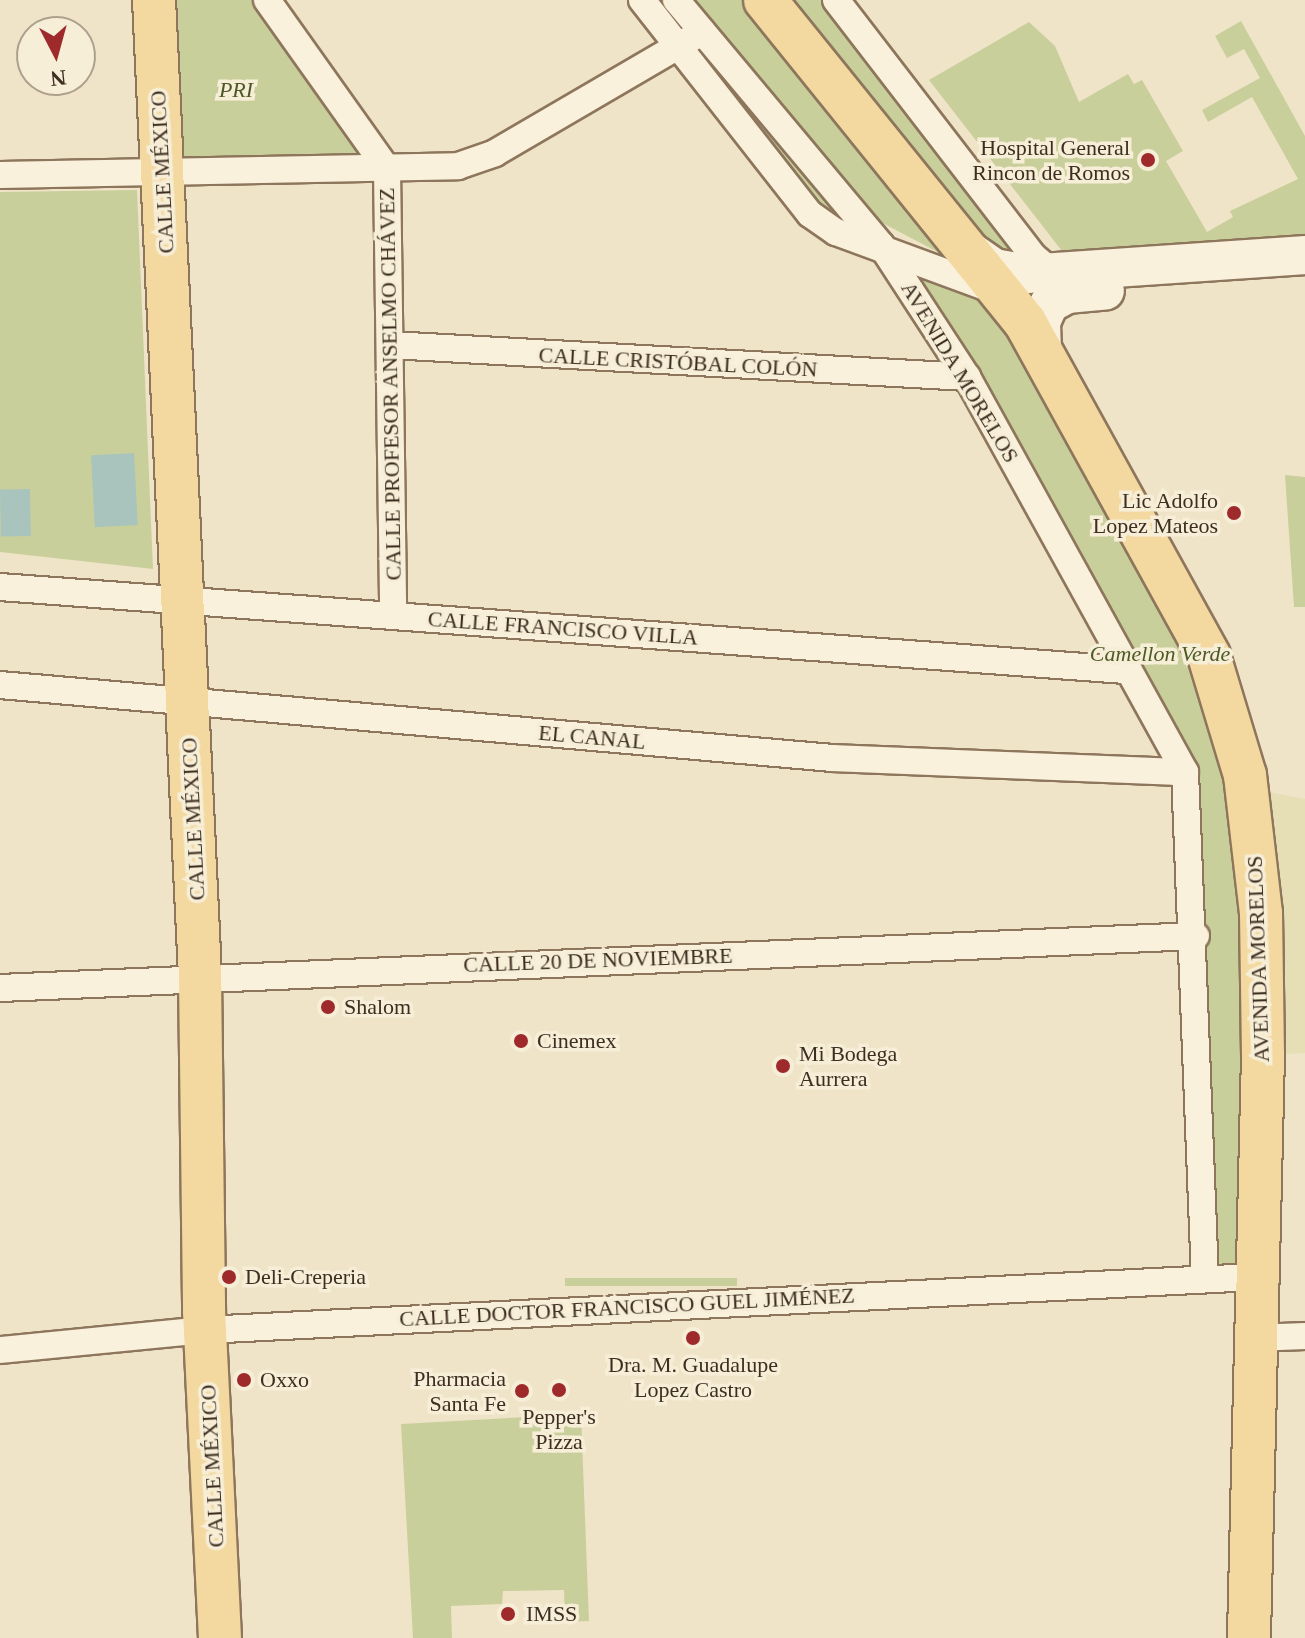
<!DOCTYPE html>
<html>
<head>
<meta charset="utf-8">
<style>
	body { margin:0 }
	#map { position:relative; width:1305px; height:1638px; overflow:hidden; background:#f0e4c8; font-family:"Times New Roman",serif }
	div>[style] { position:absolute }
	.farmland>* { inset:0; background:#e6deb5 }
	.green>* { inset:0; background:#c9cf9b; transform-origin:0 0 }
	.water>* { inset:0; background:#a9c4bc; transform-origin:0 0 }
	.roads { filter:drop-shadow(2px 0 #8d765c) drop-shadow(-2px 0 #8d765c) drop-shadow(0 2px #8d765c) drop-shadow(0 -2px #8d765c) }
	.minor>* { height:26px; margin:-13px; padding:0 13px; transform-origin:13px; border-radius:13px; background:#faf1dc }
	.secondary>* { height:38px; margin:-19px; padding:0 19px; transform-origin:19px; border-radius:19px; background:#faf1dc }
	.primary>* { height:42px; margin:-21px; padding:0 21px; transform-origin:21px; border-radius:21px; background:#f3d9a0 }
	.dots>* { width:22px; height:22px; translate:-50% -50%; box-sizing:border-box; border:4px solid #f7eed8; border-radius:50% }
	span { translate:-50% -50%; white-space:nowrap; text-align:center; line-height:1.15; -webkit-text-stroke:7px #f7eed8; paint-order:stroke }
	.park-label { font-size:22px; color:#4d5a26; font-style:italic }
	.poi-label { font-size:22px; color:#3d2e20 }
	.right { translate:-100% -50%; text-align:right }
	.left { translate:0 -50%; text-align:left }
	.street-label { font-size:22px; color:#3d2e20 }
	.north { position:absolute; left:16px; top:16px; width:80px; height:80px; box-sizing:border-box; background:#f7eed8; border:2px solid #ada18e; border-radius:50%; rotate:174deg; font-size:22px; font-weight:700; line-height:32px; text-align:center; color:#3d2e20 }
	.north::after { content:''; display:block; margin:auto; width:28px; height:36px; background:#9e2a2b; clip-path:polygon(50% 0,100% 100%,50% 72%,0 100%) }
</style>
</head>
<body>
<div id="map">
	<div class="farmland">
		<i style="clip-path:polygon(1247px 788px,1305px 799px,1305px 1053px,1263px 1055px)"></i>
	</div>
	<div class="green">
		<i style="clip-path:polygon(154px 0,267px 0,387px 169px,162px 168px)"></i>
		<i style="clip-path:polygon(643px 0,673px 0,871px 237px,811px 207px)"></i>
		<i style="clip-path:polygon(685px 0,751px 0,991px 280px,852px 207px)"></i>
		<i style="clip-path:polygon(795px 0,827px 0,1033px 256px,996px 259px)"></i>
		<i style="clip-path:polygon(1241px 21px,1305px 136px,1305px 240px,1069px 260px,929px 80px,1029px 22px,1055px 46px,1079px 102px,1128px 74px,1134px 84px,1142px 80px,1183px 151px,1166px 161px,1207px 232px,1233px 217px,1230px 211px,1298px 179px,1252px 97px,1208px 122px,1202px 110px,1260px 78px,1244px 49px,1227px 58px,1215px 36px)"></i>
		<i style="clip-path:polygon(137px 190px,153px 569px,0 552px,0 192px)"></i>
		<i style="clip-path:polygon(909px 276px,976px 297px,1000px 323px,1132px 507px,1217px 688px,1258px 888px,1255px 1277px,1193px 1278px,1185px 772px)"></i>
		<i style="clip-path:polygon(1285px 475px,1305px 477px,1305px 607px,1294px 607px)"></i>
		<i style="left:737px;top:1278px;width:8px;height:172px;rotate:90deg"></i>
		<i style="clip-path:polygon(581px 1414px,589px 1621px,565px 1622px,564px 1590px,503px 1591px,502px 1604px,451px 1606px,452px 1638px,413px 1638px,401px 1424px)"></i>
	</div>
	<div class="water">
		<i style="left:134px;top:453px;width:72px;height:43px;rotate:87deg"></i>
		<i style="left:30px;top:489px;width:47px;height:30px;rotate:89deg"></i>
	</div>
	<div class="roads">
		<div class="minor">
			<i style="left:267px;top:0;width:207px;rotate:54.6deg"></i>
			<i style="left:387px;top:169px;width:446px;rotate:89.2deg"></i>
			<i style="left:642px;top:0;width:272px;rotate:51.9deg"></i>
			<i style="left:810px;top:214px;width:32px;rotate:35deg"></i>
			<i style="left:836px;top:232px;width:168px;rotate:20.2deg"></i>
			<i style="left:676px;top:0;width:319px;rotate:50.1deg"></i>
			<i style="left:881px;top:245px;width:158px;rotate:56.9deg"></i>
			<i style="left:967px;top:377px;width:451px;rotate:61.1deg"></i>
			<i style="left:1185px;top:772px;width:506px;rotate:87.74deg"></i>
			<i style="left:836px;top:0;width:323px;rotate:52.4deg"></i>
			<i style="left:1033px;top:256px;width:33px;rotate:40deg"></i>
			<i style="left:0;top:175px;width:458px;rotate:-1.1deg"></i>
			<i style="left:458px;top:166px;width:39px;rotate:-19deg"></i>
			<i style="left:495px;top:153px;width:240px;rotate:-30.3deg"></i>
			<i style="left:390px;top:345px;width:578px;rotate:3.17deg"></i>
			<i style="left:0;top:587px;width:1129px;rotate:4.22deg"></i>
			<i style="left:0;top:685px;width:835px;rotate:5.01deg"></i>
			<i style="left:832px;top:758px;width:353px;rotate:2.3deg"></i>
			<i style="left:0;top:988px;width:1197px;rotate:-2.49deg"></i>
			<i style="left:1254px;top:1338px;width:51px;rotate:-2.2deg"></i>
			<i style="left:0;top:1350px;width:205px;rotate:-5.6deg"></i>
			<i style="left:204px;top:1330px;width:1052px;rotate:-2.89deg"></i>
		</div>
		<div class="secondary">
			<i style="left:967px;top:249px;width:33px;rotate:35deg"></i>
			<i style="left:994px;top:268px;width:34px;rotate:10deg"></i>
			<i style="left:1027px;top:274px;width:279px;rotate:-3.9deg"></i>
			<i style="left:1042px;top:352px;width:30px;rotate:-92deg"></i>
			<i style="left:1041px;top:322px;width:20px;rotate:-66deg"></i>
			<i style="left:1049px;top:304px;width:21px;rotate:-29deg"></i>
			<i style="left:1067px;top:294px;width:38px;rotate:-5deg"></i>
		</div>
		<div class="primary">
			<i style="left:154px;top:0;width:976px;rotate:87.3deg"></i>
			<i style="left:200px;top:975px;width:336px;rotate:89.3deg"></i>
			<i style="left:204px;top:1311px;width:327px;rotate:87.2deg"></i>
			<i style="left:765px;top:0;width:414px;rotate:51.1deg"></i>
			<i style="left:1025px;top:322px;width:381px;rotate:61.1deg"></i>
			<i style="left:1209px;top:656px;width:124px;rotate:73.2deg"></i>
			<i style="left:1245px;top:775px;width:139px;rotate:83.4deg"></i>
			<i style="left:1261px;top:913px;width:142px;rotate:89.2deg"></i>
			<i style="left:1263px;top:1055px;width:583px;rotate:91.38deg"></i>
		</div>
	</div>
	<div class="dots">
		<i style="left:1148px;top:160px;background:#9e2a2b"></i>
		<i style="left:1234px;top:513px;background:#9e2a2b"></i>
		<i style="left:328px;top:1007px;background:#9e2a2b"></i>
		<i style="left:521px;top:1041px;background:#9e2a2b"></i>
		<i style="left:783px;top:1066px;background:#9e2a2b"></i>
		<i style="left:229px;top:1277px;background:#9e2a2b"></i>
		<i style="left:693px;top:1338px;background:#9e2a2b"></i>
		<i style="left:244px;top:1380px;background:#9e2a2b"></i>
		<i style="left:559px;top:1390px;background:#9e2a2b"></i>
		<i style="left:522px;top:1391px;background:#9e2a2b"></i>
		<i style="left:508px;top:1614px;background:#9e2a2b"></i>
	</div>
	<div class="park-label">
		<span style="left:236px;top:90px">PRI</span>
		<span style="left:1160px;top:654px">Camellon Verde</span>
	</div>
	<div class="poi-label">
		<span class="right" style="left:1130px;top:160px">Hospital General<br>Rincon de Romos</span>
		<span class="right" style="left:1218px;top:513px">Lic Adolfo<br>Lopez Mateos</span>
		<span class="left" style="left:344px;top:1007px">Shalom</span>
		<span class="left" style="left:537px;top:1041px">Cinemex</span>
		<span class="left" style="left:799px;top:1066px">Mi Bodega<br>Aurrera</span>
		<span class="left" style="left:245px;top:1277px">Deli-Creperia</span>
		<span style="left:693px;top:1377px">Dra. M. Guadalupe<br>Lopez Castro</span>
		<span class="right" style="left:506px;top:1391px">Pharmacia<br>Santa Fe</span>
		<span class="left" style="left:260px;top:1380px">Oxxo</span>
		<span style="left:559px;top:1429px">Pepper's<br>Pizza</span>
		<span class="left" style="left:526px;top:1614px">IMSS</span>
	</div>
	<div class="street-label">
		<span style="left:162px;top:172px;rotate:-93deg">CALLE MÉXICO</span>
		<span style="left:678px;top:362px;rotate:3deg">CALLE CRISTÓBAL COLÓN</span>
		<span style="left:960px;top:372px;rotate:59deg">AVENIDA MORELOS</span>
		<span style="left:390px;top:384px;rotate:-91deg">CALLE PROFESOR ANSELMO CHÁVEZ</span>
		<span style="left:563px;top:628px;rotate:4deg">CALLE FRANCISCO VILLA</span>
		<span style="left:592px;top:737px;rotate:5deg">EL CANAL</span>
		<span style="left:193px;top:819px;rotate:-93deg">CALLE MÉXICO</span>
		<span style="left:1258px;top:959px;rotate:-92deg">AVENIDA MORELOS</span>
		<span style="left:598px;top:960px;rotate:-2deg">CALLE 20 DE NOVIEMBRE</span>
		<span style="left:627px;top:1307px;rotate:-3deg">CALLE DOCTOR FRANCISCO GUEL JIMÉNEZ</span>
		<span style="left:212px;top:1466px;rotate:-93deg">CALLE MÉXICO</span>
	</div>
	<div class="north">N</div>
</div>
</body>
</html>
